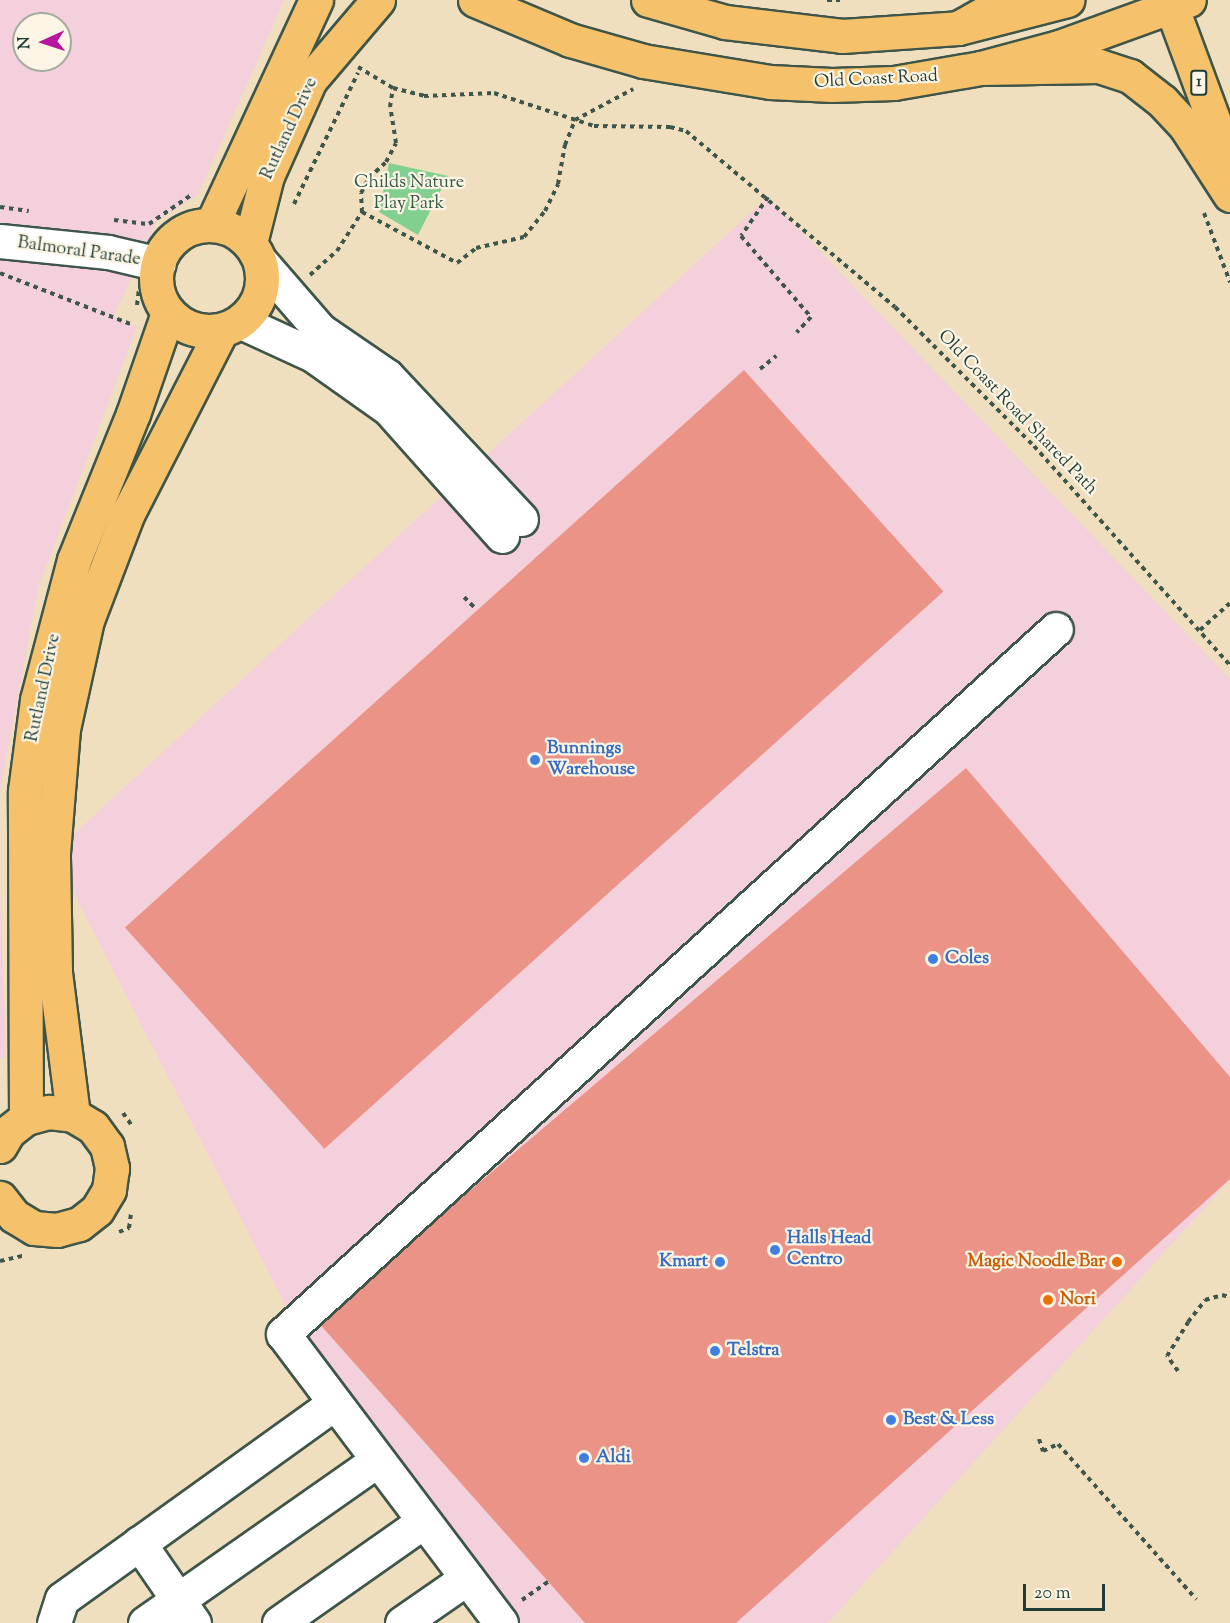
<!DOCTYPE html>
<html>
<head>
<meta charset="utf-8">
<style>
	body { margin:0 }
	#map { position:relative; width:1230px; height:1623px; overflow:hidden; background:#f0dfbf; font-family:"Sorts Mill Goudy",serif }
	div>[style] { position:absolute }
	.built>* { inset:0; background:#f4cfdc }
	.green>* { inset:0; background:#81d08f }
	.building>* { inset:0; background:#ea9386; transform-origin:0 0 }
	.path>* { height:4px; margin-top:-2px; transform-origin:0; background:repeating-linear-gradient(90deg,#3e5549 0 4.5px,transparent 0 9px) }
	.roads { filter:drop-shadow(2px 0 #3e5549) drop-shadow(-2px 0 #3e5549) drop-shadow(0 2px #3e5549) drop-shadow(0 -2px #3e5549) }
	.minor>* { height:33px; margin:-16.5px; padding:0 16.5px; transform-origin:16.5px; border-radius:16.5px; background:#fff }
	.major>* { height:33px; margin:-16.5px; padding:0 16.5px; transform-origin:16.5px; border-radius:16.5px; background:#f5c16b }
	.major>.ring { margin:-16.5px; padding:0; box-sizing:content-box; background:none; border:33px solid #f5c16b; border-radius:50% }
	.highway>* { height:33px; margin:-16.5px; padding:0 16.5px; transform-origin:16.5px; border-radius:16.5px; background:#f5c16b }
	.dots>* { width:16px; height:16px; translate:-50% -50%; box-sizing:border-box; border:3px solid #fcf5e5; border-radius:50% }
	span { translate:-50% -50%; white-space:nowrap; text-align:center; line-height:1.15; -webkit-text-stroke:4.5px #fcf5e5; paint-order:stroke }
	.shield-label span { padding:2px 4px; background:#fcf5e5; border:2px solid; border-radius:4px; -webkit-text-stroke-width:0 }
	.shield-label { font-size:16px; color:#1f3d34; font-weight:700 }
	.street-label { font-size:18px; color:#1f3d34 }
	.park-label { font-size:18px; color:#335a46 }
	.shop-label { font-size:18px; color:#366cbe; font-weight:700 }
	.left { translate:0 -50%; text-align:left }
	.right { translate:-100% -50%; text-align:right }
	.food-label { font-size:18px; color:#c56008; font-weight:700 }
	.north { position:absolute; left:12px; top:12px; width:60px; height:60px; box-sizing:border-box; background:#fcf5e5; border:2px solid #a4ab9e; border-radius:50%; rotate:267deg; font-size:16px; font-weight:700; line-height:24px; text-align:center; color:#1f3d34 }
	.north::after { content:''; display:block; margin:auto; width:21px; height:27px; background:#b5179e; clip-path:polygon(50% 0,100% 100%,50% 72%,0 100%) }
	.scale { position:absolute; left:1023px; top:1584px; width:82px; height:27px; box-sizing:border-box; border:3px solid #1f3d34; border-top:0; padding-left:8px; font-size:18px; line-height:21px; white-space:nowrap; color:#1f3d34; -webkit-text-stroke:4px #fcf5e5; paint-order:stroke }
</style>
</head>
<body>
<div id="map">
	<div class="built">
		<i style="clip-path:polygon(evenodd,0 0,284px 0,198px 195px,157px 221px,114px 316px,137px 327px,39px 585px,0 791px,0 0,24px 24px,60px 24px,60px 60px,24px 60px,24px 24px)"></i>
		<i style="clip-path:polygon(768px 197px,1230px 679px,1230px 1180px,828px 1623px,493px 1623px,338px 1407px,53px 853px)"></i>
		<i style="clip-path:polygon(0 887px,6px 1057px,0 1058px)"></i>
	</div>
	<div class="green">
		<i style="clip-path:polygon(389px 163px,448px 176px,418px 235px,379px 212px)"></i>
	</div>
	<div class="building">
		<i style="left:744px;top:370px;width:298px;height:833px;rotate:48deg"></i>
		<i style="clip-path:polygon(966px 768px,1230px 1077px,1230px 1179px,736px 1623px,585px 1623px,317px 1321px)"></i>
	</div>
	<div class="path">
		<i style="left:827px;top:0;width:18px"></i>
		<i style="left:358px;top:67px;width:41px;rotate:31deg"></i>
		<i style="left:393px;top:88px;width:32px;rotate:14deg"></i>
		<i style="left:424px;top:96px;width:70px;rotate:-2.5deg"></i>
		<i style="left:494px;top:93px;width:105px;rotate:18.3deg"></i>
		<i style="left:594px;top:126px;width:76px;rotate:0.8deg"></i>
		<i style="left:670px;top:127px;width:16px;rotate:14deg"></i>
		<i style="left:686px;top:131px;width:273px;rotate:40.1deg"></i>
		<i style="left:895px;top:307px;width:197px;rotate:45deg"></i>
		<i style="left:1034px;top:446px;width:294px;rotate:48.2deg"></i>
		<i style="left:768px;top:197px;width:47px;rotate:124.7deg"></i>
		<i style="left:741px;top:236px;width:107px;rotate:49.2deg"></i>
		<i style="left:811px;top:317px;width:21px;rotate:133deg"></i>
		<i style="left:294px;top:204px;width:146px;rotate:-64deg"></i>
		<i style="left:0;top:207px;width:29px;rotate:8deg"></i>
		<i style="left:362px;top:212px;width:19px;rotate:-93deg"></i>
		<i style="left:361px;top:193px;width:17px;rotate:-62deg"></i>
		<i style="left:369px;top:178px;width:23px;rotate:-43deg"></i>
		<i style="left:386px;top:162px;width:21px;rotate:-62deg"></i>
		<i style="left:396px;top:143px;width:36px;rotate:-99deg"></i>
		<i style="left:390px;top:107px;width:19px;rotate:-81deg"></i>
		<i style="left:1204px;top:213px;width:74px;rotate:69.4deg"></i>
		<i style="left:114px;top:220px;width:35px;rotate:7deg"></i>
		<i style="left:149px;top:224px;width:51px;rotate:-34.6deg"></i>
		<i style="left:0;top:273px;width:143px;rotate:21.4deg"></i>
		<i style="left:310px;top:275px;width:36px;rotate:-42deg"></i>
		<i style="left:337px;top:251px;width:46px;rotate:-57.3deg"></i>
		<i style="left:362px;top:212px;width:108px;rotate:28.2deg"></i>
		<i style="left:457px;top:263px;width:24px;rotate:-38deg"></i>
		<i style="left:476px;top:248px;width:49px;rotate:-12.9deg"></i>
		<i style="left:524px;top:237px;width:33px;rotate:-51deg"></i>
		<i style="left:545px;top:211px;width:30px;rotate:-64deg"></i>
		<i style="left:558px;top:184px;width:40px;rotate:-80deg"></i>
		<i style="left:565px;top:145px;width:27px;rotate:-68deg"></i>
		<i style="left:575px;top:120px;width:66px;rotate:-28.1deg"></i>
		<i style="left:137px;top:305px;width:17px;rotate:-83deg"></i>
		<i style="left:760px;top:369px;width:21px;rotate:-39deg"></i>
		<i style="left:464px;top:597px;width:14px;rotate:45deg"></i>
		<i style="left:1200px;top:630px;width:40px;rotate:-42deg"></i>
		<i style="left:123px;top:1113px;width:16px;rotate:55deg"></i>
		<i style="left:119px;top:1232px;width:11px;rotate:-22deg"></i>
		<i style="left:129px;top:1228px;width:15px;rotate:-82deg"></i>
		<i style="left:0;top:1261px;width:23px;rotate:-13deg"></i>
		<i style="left:1178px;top:1371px;width:19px;rotate:-126deg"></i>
		<i style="left:1167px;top:1356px;width:40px;rotate:-58deg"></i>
		<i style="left:1188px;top:1322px;width:28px;rotate:-52deg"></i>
		<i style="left:1205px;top:1300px;width:18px;rotate:-16deg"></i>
		<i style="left:1222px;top:1295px;width:8px;rotate:14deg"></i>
		<i style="left:1039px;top:1439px;width:13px;rotate:72deg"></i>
		<i style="left:1043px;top:1451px;width:17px;rotate:-25deg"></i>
		<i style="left:1058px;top:1444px;width:208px;rotate:48.3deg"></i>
		<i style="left:522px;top:1600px;width:32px;rotate:-35deg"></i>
	</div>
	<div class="roads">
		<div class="minor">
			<i style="left:0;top:241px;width:109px;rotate:5.8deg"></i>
			<i style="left:108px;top:252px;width:52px;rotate:13.2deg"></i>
			<i style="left:261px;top:262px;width:90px;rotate:49.1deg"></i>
			<i style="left:320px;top:330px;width:81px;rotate:34.5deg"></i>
			<i style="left:387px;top:376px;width:196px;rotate:46.9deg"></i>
			<i style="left:241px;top:322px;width:79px;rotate:24.6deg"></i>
			<i style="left:313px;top:355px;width:93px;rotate:35.4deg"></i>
			<i style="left:389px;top:409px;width:170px;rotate:48.3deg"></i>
			<i style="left:139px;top:1543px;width:97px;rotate:55.5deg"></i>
			<i style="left:54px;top:1623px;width:25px;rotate:-72deg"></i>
			<i style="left:62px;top:1599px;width:336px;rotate:-35.7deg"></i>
			<i style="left:145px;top:1623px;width:284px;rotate:-35deg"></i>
			<i style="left:279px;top:1623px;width:177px;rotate:-35.1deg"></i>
			<i style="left:402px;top:1623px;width:79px;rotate:-34.7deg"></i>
			<i style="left:501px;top:1623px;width:362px;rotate:-127deg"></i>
			<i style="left:283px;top:1334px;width:1046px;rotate:-42.37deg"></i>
		</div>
		<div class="major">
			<i style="left:475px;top:0;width:103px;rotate:22.8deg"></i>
			<i style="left:570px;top:40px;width:76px;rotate:16deg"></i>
			<i style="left:643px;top:61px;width:129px;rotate:9.4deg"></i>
			<i style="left:770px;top:82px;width:62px;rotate:2.8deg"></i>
			<i style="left:832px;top:85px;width:62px;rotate:-1.8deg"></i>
			<i style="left:894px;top:83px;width:88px;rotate:-9.8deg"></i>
			<i style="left:981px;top:68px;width:81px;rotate:-15.1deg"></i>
			<i style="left:1059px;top:47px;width:138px;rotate:-19.9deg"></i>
			<i style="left:648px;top:0;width:80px;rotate:15.9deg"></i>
			<i style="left:725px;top:22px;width:118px;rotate:6.8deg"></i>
			<i style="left:842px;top:36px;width:116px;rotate:-3.9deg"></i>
			<i style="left:958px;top:28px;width:113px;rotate:-14.4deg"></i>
			<i style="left:212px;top:224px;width:247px;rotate:-65.1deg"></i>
			<i class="ring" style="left:156px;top:225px;width:73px;height:73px"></i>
			<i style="left:250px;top:243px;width:69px;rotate:-75.8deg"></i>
			<i style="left:267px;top:176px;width:105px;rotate:-65.9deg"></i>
			<i style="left:310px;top:80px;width:105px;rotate:-49.6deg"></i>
			<i style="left:73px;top:1115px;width:144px;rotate:-97.2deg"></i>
			<i style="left:55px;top:972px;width:119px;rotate:-91deg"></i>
			<i style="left:53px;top:853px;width:124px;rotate:-85.4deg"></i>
			<i style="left:63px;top:729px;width:112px;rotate:-77.6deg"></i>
			<i style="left:87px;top:620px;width:112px;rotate:-69.1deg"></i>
			<i style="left:127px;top:515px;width:207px;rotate:-62.9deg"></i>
			<i style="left:26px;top:1118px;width:327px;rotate:-90.2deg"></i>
			<i style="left:25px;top:791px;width:92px;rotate:-82.5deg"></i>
			<i style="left:37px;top:700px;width:145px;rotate:-75.2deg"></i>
			<i style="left:74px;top:560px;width:157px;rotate:-68deg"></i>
			<i style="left:133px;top:414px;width:107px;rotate:-70.9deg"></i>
			<i style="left:0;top:1146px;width:16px;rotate:-60deg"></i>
			<i style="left:8px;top:1132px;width:23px;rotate:-38deg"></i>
			<i style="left:26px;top:1118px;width:24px;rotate:-15deg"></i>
			<i style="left:49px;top:1112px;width:24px;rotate:7deg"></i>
			<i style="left:73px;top:1115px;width:23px;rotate:31deg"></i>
			<i style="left:93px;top:1127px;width:24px;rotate:54deg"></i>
			<i style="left:107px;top:1146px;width:23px;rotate:77deg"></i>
			<i style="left:112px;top:1168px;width:22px;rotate:98deg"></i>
			<i style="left:109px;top:1190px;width:23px;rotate:121deg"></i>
			<i style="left:97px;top:1210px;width:23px;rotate:142deg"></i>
			<i style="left:79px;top:1224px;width:23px;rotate:165deg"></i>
			<i style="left:57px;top:1230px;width:23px;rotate:-175deg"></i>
			<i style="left:34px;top:1228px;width:23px;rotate:-149deg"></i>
			<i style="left:14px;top:1216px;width:23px;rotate:-128deg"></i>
		</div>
		<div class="highway">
			<i style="left:1169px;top:0;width:176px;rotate:69.7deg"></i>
			<i style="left:958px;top:28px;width:57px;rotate:-29.2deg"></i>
			<i style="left:981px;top:68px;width:118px;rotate:-1deg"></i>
			<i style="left:1099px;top:66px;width:33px;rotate:18deg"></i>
			<i style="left:1130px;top:76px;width:41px;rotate:38deg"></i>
			<i style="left:1162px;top:101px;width:35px;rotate:47deg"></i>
			<i style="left:1186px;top:127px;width:81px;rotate:57.1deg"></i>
		</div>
	</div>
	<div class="dots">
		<i style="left:535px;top:760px;background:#3f7fe0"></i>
		<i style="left:933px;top:959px;background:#3f7fe0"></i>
		<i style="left:775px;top:1250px;background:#3f7fe0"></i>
		<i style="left:720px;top:1262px;background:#3f7fe0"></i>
		<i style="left:1117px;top:1262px;background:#e8710a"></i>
		<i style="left:1048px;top:1300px;background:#e8710a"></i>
		<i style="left:715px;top:1351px;background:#3f7fe0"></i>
		<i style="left:891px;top:1420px;background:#3f7fe0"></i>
		<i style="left:584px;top:1458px;background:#3f7fe0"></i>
	</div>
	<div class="shield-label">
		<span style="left:1199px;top:83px">1</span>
	</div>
	<div class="street-label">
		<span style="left:876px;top:80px;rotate:-3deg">Old Coast Road</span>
		<span style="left:290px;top:129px;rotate:-65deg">Rutland Drive</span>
		<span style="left:79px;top:252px;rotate:8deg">Balmoral Parade</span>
		<span style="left:1017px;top:413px;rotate:46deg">Old Coast Road Shared Path</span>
		<span style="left:44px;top:688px;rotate:-78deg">Rutland Drive</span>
	</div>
	<div class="park-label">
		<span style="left:409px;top:194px">Childs Nature<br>Play Park</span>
	</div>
	<div class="shop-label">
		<span class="left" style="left:547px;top:760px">Bunnings<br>Warehouse</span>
		<span class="left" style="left:945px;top:959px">Coles</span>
		<span class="left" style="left:787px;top:1250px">Halls Head<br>Centro</span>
		<span class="right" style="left:708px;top:1262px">Kmart</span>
		<span class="left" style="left:727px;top:1351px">Telstra</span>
		<span class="left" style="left:903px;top:1420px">Best &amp; Less</span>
		<span class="left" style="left:596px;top:1458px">Aldi</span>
	</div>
	<div class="food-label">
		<span class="right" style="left:1105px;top:1262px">Magic Noodle Bar</span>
		<span class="left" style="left:1060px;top:1300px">Nori</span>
	</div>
	<div class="north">N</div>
	<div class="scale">20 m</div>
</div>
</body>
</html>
